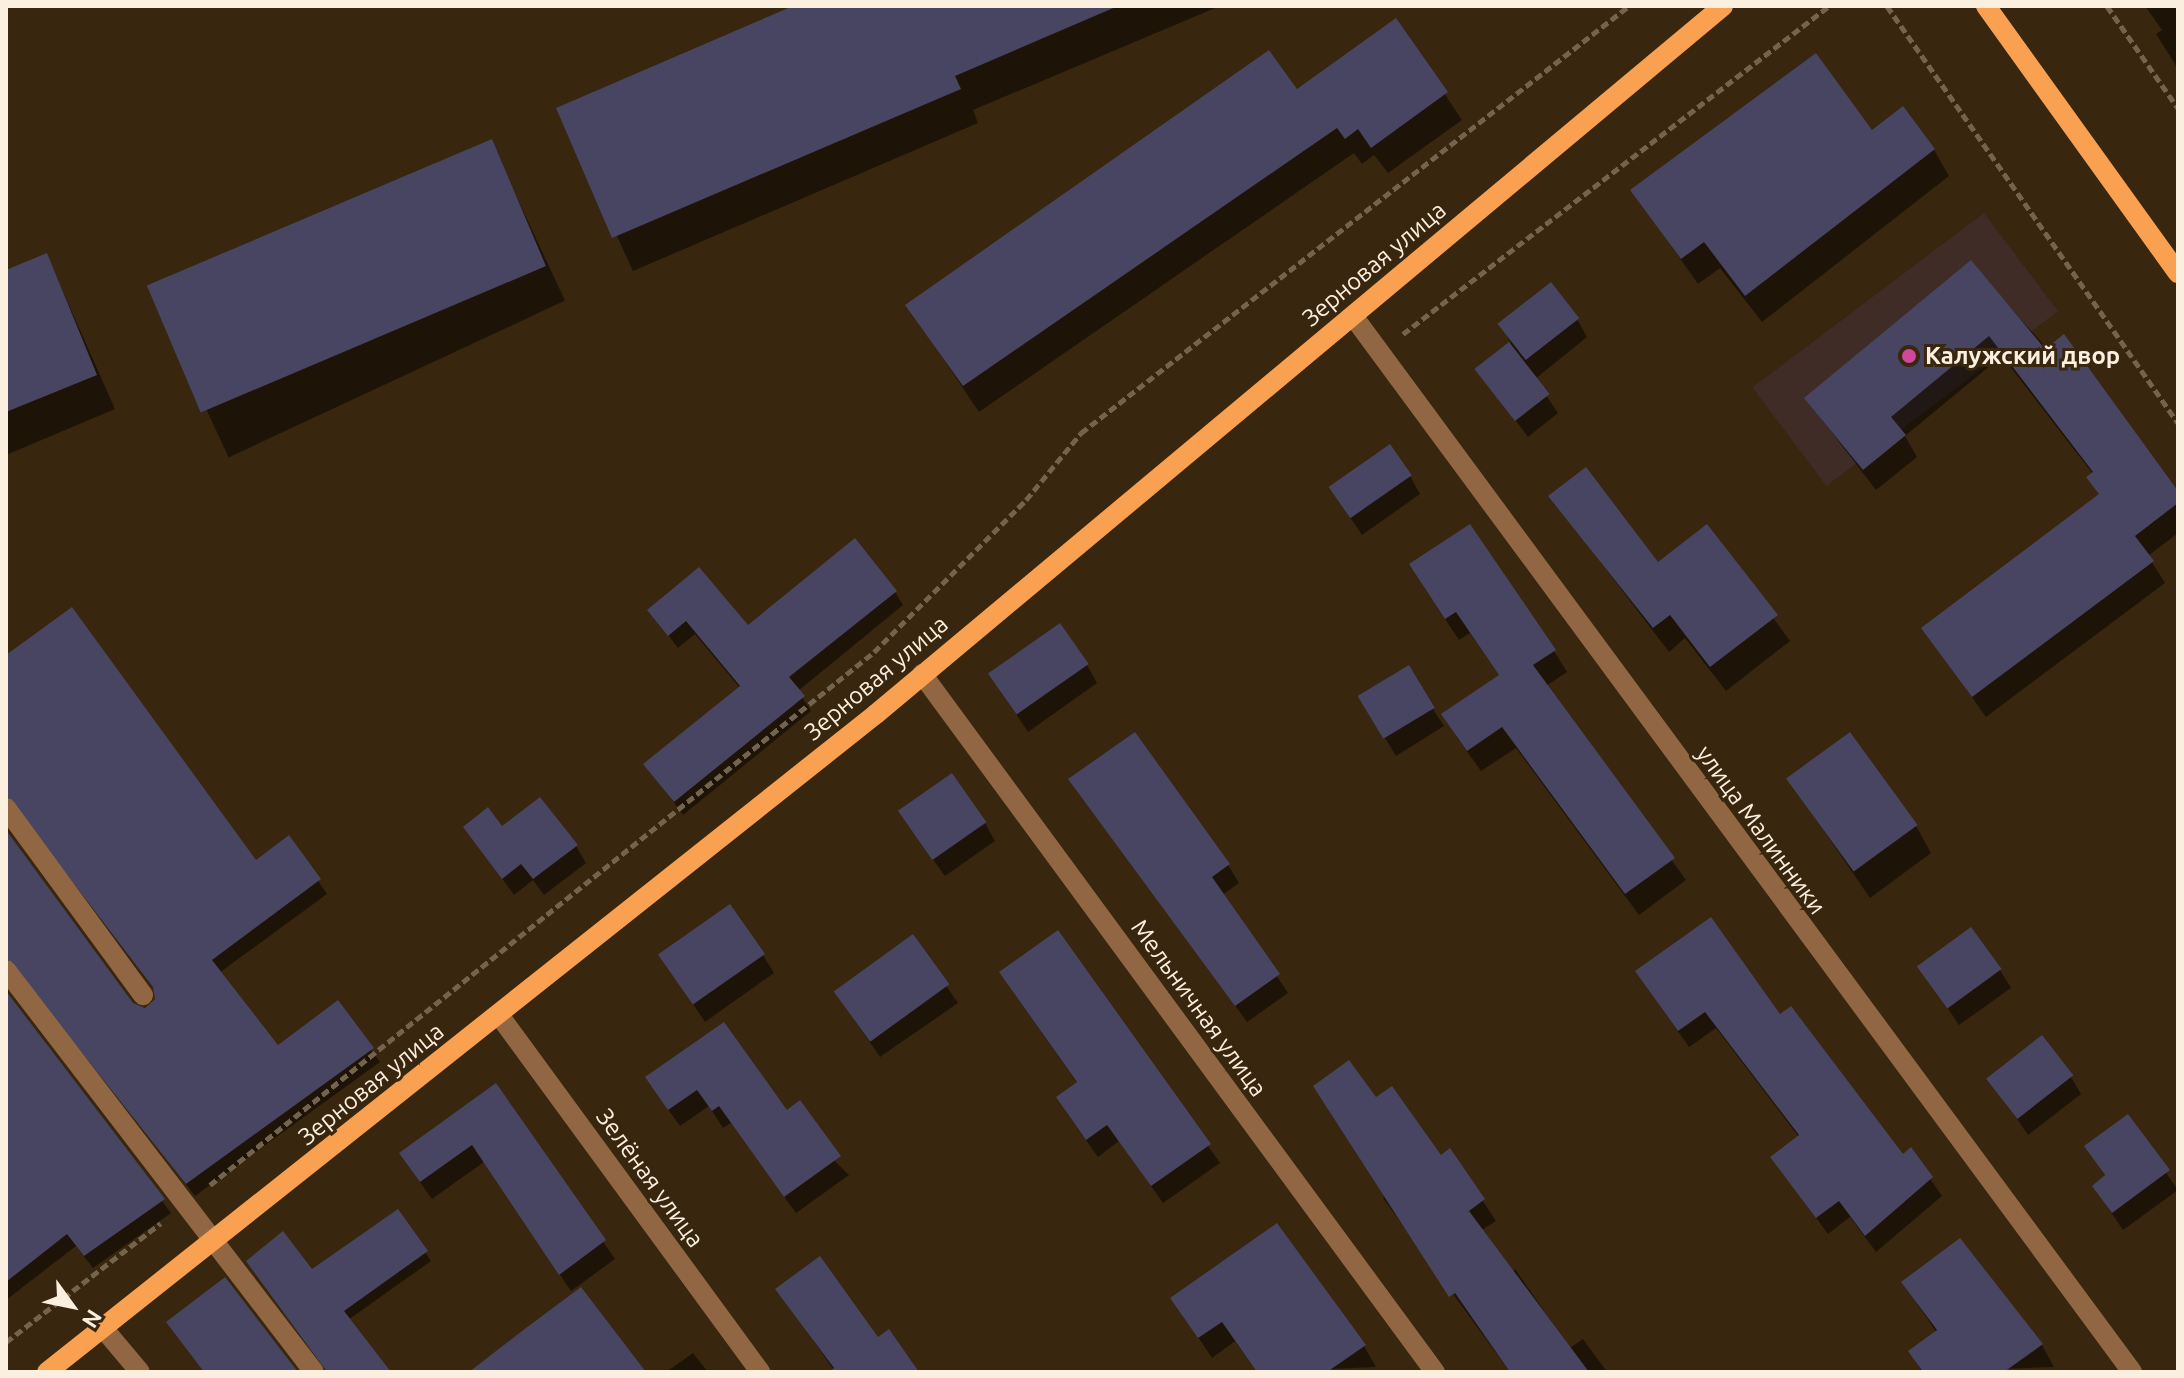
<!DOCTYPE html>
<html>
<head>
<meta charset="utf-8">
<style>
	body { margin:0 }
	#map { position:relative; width:2184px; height:1378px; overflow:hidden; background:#38260e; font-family:Ubuntu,sans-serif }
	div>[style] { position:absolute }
	.commercial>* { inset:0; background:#3f2c27; transform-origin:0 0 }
	.shadow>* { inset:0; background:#0007; transform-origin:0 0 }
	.building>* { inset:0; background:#474561; transform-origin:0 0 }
	.path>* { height:5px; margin-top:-2.5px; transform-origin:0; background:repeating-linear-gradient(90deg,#74644e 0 8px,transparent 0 12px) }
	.minor>* { height:20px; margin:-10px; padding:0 10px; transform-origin:10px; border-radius:10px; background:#916743 }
	.major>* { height:20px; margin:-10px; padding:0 10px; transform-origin:10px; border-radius:10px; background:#faa151 }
	.dots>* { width:22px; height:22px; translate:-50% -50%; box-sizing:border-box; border:4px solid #38260e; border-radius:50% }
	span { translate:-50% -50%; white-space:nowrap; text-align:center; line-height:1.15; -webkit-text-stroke:6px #38260e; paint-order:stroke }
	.street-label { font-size:24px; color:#fbefe0 }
	.poi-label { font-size:24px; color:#fbefe0; font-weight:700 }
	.left { translate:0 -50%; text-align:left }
	.frame { position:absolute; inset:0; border:8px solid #fbefe0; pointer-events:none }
	.north { position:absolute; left:32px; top:1266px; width:80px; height:80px; -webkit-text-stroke:6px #38260e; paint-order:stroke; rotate:123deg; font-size:22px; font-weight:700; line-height:32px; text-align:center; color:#fbefe0 }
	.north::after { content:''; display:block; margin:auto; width:28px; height:36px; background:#fbefe0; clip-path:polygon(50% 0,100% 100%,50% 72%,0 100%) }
</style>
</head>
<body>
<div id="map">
	<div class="commercial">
		<i style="left:1984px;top:213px;width:123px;height:290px;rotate:53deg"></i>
	</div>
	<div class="shadow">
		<i style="clip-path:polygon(798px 6px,1220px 6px,973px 110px,978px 123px,633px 271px,559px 109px)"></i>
		<i style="clip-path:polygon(2145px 6px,2178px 6px,2178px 69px,2156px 34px,2162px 30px)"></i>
		<i style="clip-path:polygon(1396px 21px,1462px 120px,1388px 173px,1374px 155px,1362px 164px,1354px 153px,979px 412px,908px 306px,1296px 92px)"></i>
		<i style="clip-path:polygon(1872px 133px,1934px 150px,1949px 176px,1762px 322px,1720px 268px,1698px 284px,1632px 190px)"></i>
		<i style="left:491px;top:142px;width:175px;height:371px;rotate:65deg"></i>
		<i style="clip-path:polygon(47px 256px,115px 409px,6px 455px,6px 272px)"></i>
		<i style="clip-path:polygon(1970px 263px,2178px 494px,2178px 533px,2148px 556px,2165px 583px,1986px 717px,1924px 629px,2100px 496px,2093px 474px,2002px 356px,1905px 436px,1917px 457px,1876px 490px,1806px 399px)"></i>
		<i style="clip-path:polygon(1577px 319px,1587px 337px,1535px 379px,1558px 413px,1528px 437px,1478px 370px,1511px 343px,1500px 324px)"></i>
		<i style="clip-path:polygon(1410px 476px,1420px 494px,1362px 535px,1330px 488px)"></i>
		<i style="clip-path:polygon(1551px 497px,1657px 565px,1707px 527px,1790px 641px,1726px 691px,1685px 638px,1669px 652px)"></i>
		<i style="clip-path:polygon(1424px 587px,1554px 651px,1567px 672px,1546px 686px,1686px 880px,1639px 915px,1516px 748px,1481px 771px,1456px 736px,1500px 676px,1470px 633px,1459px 640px)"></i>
		<i style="clip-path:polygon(895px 592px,903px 605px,798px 691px,811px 711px,683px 815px,646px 765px,740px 688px,695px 634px,678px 648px,650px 611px,748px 628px)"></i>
		<i style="clip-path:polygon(6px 657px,255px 863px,289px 838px,327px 894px,219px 973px,277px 1048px,337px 1003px,380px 1062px,195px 1196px,26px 975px,6px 975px,6px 833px,131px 1004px,144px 1010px,157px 1002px,156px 990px,26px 813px,6px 811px)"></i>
		<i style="clip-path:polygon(1087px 665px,1097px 683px,1028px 732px,990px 675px)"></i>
		<i style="clip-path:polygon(1433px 709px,1444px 726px,1396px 756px,1371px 715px)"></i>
		<i style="clip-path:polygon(1071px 779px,1228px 865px,1239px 883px,1222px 895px,1288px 993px,1247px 1022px)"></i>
		<i style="clip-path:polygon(1789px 780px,1916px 826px,1931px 853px,1870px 898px)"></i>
		<i style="clip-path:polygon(985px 823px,995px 841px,945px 876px,911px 829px)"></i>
		<i style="clip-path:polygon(465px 827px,576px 846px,586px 863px,544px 895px,533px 880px,514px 895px)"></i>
		<i style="clip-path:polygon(1058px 933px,1220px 1163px,1163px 1203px,1119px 1141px,1098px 1157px,1069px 1116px,1058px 1098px,1078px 1084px,1012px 990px)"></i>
		<i style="clip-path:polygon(912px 936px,958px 1003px,880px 1057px,846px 1008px)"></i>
		<i style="clip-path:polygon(763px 955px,774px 973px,705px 1022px,661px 956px)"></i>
		<i style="clip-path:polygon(1920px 967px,2000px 970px,2011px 988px,1959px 1025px)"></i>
		<i style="clip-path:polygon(1648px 989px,1780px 1017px,1902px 1156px,1910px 1150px,1942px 1196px,1876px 1252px,1850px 1217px,1828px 1234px,1772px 1157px,1799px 1137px,1716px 1028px,1689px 1047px)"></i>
		<i style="clip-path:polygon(6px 995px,171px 1213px,93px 1268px,76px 1246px,6px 1300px)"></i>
		<i style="clip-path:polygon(723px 1024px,786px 1113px,849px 1175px,796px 1213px,731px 1123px,723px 1128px,709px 1106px,680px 1126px,658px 1095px)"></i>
		<i style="clip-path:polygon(2071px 1077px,2081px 1094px,2028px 1135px,1989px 1078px)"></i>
		<i style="clip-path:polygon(495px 1086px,615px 1259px,571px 1291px,484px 1162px,432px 1199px,412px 1171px)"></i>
		<i style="clip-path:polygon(1375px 1100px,1441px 1157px,1450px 1151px,1496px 1221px,1480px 1231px,1510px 1273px,1515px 1269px,1570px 1348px,1583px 1339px,1607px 1372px,1510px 1372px,1383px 1198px,1389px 1194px)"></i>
		<i style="clip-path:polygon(2127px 1116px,2178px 1190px,2123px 1230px,2094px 1187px,2106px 1177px,2086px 1147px)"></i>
		<i style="clip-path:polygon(397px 1211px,431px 1261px,348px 1320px,388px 1372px,325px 1372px,311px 1272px)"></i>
		<i style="clip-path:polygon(1903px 1283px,2042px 1345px,2054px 1367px,1922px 1372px,1910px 1352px,1937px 1333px)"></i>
		<i style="clip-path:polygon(778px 1289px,917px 1372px,835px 1372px)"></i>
		<i style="clip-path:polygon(1172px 1298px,1364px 1346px,1376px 1367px,1257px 1372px,1235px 1341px,1212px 1358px)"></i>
		<i style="clip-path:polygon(693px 1353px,708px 1372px,666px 1372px)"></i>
	</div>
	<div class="building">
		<i style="clip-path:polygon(793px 6px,1118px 6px,955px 76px,961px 89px,612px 238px,556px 108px)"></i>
		<i style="clip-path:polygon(1396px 18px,1448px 92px,1371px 148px,1358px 129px,1345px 139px,1337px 128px,963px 386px,905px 305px,1269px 50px,1297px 89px)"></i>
		<i style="clip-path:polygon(1816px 53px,1872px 130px,1903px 106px,1935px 149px,1745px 296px,1704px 242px,1681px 259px,1630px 190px)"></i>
		<i style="left:492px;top:139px;width:138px;height:375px;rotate:67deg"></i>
		<i style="clip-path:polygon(47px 253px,97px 375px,6px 412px,6px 270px)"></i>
		<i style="clip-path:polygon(1971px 260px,2045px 349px,2064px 334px,2178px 491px,2178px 503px,2135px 536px,2154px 561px,1972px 697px,1921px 628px,2099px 494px,2086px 477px,2093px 472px,1989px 336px,1891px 417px,1906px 435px,1863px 470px,1804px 398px)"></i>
		<i style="left:1551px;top:282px;width:46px;height:68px;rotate:52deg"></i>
		<i style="left:1509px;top:342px;width:66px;height:44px;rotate:52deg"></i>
		<i style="left:1390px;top:444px;width:38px;height:75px;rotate:55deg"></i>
		<i style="clip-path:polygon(1586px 467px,1658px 562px,1707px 524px,1778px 615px,1710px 667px,1670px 615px,1653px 628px,1548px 496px)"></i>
		<i style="clip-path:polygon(1470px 524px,1556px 650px,1533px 665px,1675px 858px,1625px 894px,1502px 727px,1467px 751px,1441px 714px,1499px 675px,1456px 612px,1445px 619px,1409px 564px)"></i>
		<i style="clip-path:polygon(855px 538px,897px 591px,789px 677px,805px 696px,674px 802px,643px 764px,740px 686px,686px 621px,668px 636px,647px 610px,699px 567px,748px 625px)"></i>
		<i style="clip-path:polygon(72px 607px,256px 860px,289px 835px,321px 879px,212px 960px,278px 1045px,338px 1000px,374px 1048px,186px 1184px,6px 957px,6px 830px,133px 1003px,145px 1008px,155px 999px,153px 987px,6px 795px,6px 655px)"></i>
		<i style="left:1060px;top:623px;width:50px;height:88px;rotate:55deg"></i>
		<i style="left:1409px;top:665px;width:50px;height:60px;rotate:59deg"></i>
		<i style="clip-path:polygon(1135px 732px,1230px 864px,1212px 877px,1280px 974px,1235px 1006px,1068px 779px)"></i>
		<i style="left:1850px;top:732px;width:115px;height:79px;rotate:54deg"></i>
		<i style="left:952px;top:773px;width:60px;height:66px;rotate:55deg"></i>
		<i style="clip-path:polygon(540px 797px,578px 845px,533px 879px,521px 864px,502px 879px,463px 827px,488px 807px,502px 826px)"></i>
		<i style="left:730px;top:904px;width:61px;height:88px;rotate:55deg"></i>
		<i style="clip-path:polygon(1711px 917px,1780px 1014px,1791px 1006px,1903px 1154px,1911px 1147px,1933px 1177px,1865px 1236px,1839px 1201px,1816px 1218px,1770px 1157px,1799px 1135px,1705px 1012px,1678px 1031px,1635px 971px)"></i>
		<i style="left:1971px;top:927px;width:52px;height:67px;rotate:54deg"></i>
		<i style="clip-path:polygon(1058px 930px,1211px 1144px,1151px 1186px,1107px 1125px,1086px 1140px,1056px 1097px,1077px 1082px,999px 972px)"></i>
		<i style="left:913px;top:934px;width:62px;height:98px;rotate:54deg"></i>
		<i style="clip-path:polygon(6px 991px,165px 1199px,84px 1256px,67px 1234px,6px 1282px)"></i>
		<i style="clip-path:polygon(724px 1022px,787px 1110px,800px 1100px,841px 1156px,784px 1197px,719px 1106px,712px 1111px,697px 1090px,668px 1110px,645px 1077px)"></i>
		<i style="left:2042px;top:1035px;width:51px;height:71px;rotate:52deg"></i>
		<i style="clip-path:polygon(1349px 1060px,1376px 1097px,1392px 1086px,1441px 1155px,1450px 1148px,1485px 1199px,1469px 1211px,1589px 1372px,1510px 1372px,1455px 1293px,1449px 1297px,1313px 1086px)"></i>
		<i style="clip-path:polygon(496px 1083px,606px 1240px,559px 1275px,472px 1145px,420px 1182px,399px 1153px)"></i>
		<i style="clip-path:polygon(2128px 1114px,2170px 1170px,2112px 1213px,2092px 1186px,2105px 1175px,2084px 1146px)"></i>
		<i style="clip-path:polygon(398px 1209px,428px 1251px,344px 1311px,391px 1372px,327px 1372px,246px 1261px,283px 1231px,312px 1269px)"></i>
		<i style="clip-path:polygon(1277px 1223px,1366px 1345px,1327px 1372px,1257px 1372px,1222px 1322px,1198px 1338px,1170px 1298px)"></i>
		<i style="clip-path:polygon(1960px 1238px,2043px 1344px,2004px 1372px,1923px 1372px,1908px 1351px,1937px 1330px,1901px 1282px)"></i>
		<i style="clip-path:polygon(820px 1256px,878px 1337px,889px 1329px,919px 1372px,828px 1372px,834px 1368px,775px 1289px)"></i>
		<i style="clip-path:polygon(225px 1277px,298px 1372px,204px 1372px,166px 1322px)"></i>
		<i style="clip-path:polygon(581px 1287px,646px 1372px,469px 1372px,526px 1328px)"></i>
	</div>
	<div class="path">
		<i style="left:1887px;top:6px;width:508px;rotate:55.09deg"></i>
		<i style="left:2107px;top:6px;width:124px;rotate:55.2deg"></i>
		<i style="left:1403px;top:334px;width:538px;rotate:-37.59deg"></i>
		<i style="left:210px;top:1185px;width:851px;rotate:-38.75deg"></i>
		<i style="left:874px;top:652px;width:215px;rotate:-45deg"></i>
		<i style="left:1026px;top:500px;width:87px;rotate:-50.6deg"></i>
		<i style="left:1081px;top:433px;width:695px;rotate:-37.93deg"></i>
		<i style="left:6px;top:1342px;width:195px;rotate:-37.5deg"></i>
	</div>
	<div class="minor">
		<i style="left:1353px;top:316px;width:1312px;rotate:53.58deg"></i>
		<i style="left:922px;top:674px;width:866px;rotate:53.69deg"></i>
		<i style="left:6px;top:808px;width:232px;rotate:53.8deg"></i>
		<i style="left:6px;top:970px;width:506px;rotate:52.54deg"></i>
		<i style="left:499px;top:1015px;width:442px;rotate:53.8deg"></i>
		<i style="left:103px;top:1328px;width:57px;rotate:49.9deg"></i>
	</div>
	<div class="major">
		<i style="left:1986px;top:6px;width:329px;rotate:54.3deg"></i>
		<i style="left:47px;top:1372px;width:1058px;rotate:-38.44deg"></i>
		<i style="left:876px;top:714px;width:1104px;rotate:-39.89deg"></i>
	</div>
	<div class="dots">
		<i style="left:1909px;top:356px;background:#d1479c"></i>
	</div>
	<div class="street-label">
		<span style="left:1374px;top:264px;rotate:-40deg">Зерновая улица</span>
		<span style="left:876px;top:678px;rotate:-40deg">Зерновая улица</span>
		<span style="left:1761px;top:830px;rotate:54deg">улица Малинники</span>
		<span style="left:1199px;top:1008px;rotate:54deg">Мельничная улица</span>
		<span style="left:371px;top:1084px;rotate:-39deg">Зерновая улица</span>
		<span style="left:650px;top:1178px;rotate:54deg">Зелёная улица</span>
	</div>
	<div class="poi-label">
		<span class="left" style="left:1925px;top:356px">Калужский двор</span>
	</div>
	<div class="frame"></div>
	<div class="north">N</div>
</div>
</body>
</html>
